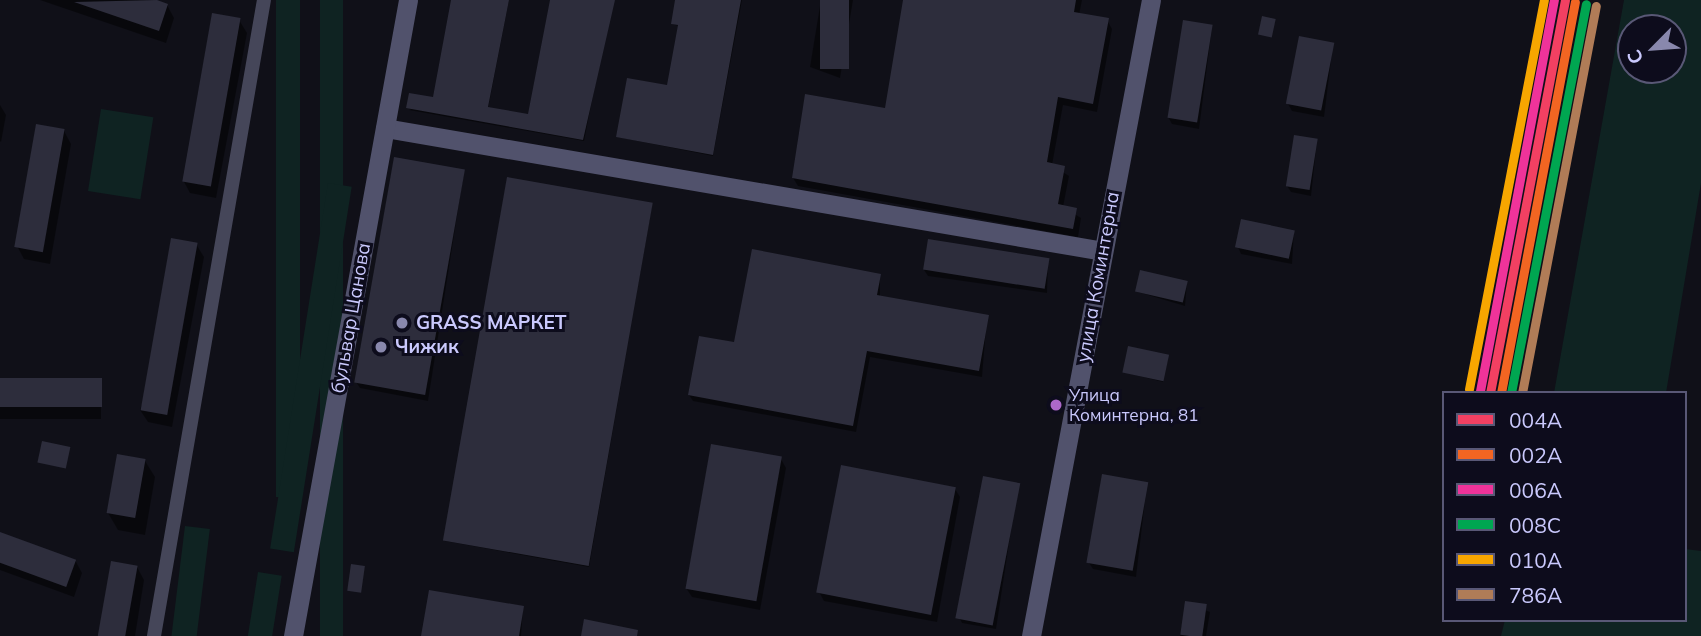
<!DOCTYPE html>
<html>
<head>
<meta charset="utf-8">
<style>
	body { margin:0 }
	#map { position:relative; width:1701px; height:636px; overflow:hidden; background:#101018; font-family:Mulish,sans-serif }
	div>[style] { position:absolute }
	.green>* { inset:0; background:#0f2322; transform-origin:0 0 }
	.shadow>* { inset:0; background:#0007; transform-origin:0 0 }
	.building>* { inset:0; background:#2d2d3c; transform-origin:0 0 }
	.street>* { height:14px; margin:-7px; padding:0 7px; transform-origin:7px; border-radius:7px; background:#454659 }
	.secondary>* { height:19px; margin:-9.5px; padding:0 9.5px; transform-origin:9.5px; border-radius:9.5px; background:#51526c }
	.rail-1>* { height:9px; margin:-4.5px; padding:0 4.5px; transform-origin:4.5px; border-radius:4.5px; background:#f24062 }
	.rail-2>* { height:9px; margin:-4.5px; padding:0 4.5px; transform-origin:4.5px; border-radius:4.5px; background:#f26522 }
	.rail-3>* { height:9px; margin:-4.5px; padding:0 4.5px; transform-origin:4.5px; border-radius:4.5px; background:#ef339a }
	.rail-4>* { height:9px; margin:-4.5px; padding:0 4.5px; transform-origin:4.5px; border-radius:4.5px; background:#00a651 }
	.rail-5>* { height:9px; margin:-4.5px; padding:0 4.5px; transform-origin:4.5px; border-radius:4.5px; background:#f7a600 }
	.rail-6>* { height:9px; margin:-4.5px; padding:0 4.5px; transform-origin:4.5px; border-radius:4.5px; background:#b07c57 }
	.dots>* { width:19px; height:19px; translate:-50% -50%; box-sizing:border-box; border:4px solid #0d0c1c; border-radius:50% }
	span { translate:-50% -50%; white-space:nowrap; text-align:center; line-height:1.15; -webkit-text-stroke:6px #0d0c1c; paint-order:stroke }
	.bus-label { font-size:17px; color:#cac9fd }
	.left { translate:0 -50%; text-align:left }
	.street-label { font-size:19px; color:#cac9fd }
	.poi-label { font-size:19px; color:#cac9fd; font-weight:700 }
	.legend { position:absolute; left:1442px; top:391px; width:245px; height:231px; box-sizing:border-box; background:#0d0c1c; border:2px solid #595876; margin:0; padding:9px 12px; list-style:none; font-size:21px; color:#cac9fd }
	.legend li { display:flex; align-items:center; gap:14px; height:35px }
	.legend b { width:35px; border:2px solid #595876 }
	.north { position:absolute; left:1617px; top:14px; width:70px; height:70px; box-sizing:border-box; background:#0d0c1c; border:2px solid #595876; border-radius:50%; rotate:245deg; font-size:19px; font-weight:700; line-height:28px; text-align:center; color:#cac9fd }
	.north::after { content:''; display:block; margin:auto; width:24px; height:32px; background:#8988ad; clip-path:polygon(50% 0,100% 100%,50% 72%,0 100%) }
</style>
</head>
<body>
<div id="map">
	<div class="green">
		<i style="left:276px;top:0;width:24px;height:497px"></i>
		<i style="left:320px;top:0;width:23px;height:646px"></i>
		<i style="clip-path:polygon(evenodd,1624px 0,1701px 0,1701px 183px,1666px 393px,1554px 393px,1624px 0,1631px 28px,1673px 28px,1673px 70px,1631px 70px,1631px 28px)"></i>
		<i style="left:101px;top:109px;width:53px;height:83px;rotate:9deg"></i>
		<i style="left:328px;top:183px;width:24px;height:370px;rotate:9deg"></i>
		<i style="left:185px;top:526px;width:25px;height:112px;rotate:7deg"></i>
		<i style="clip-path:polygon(1685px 549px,1701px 551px,1701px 636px,1501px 636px,1505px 620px,1685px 620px)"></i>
		<i style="left:258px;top:572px;width:24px;height:65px;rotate:9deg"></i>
	</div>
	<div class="shadow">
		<i style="clip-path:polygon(40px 0,152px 0,167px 5px,174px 18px,166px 43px)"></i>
		<i style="clip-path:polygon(453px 0,509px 0,488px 109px,529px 116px,552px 0,612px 0,584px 141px,409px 110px,435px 99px)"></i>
		<i style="clip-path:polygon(677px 0,742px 0,713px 156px,618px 137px,668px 87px,679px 26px,672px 24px)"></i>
		<i style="clip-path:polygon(821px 0,853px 0,840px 78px,810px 67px)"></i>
		<i style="clip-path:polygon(905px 0,1082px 0,1079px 15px,1107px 20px,1112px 29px,1097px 112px,1063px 105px,1052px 165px,1069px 176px,1063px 207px,1081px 218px,1078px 237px,798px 186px,793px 178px,886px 111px)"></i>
		<i style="clip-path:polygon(239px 20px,247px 33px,216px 198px,190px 193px,183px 180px)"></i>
		<i style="clip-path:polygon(1212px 27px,1199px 129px,1172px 124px,1168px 117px)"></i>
		<i style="clip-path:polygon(1333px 44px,1324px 117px,1292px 111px,1288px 104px)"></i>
		<i style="clip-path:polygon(0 105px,6px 115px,1px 142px,0 141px)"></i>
		<i style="clip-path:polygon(64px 131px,71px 144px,50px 264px,24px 259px,17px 246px)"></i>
		<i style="clip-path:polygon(1317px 140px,1311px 196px,1291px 192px,1287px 186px)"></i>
		<i style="clip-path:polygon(464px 171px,428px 401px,360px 388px,356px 382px)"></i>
		<i style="clip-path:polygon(652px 206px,589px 567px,445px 541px,444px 540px)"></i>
		<i style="clip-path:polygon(1294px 231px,1292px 264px,1241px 254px,1238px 247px)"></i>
		<i style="clip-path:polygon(196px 244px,204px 257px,172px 427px,148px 422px,140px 410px)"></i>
		<i style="clip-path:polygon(1048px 260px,1047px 293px,928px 276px,924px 270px)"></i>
		<i style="clip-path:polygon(880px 275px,880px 297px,987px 316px,982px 377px,870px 357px,856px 432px,693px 401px,689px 395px,736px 345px)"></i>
		<i style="clip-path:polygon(1187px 282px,1185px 306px,1138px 292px)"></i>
		<i style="clip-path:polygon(1168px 358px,1163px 382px,1124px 372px)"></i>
		<i style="left:0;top:380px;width:101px;height:39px"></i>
		<i style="clip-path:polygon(781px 459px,786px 468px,760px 610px,692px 597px,686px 588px)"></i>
		<i style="clip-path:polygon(145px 461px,155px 477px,145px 535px,118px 530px,108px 513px)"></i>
		<i style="clip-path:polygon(1018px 484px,996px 629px,962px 623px,960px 619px)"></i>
		<i style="clip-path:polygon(1147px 484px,1136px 577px,1093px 569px,1089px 563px)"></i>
		<i style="clip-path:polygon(955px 489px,960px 497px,937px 622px,824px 601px,819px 592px)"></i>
		<i style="clip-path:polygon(0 534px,75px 560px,82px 573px,74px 597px,0 570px)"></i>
		<i style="clip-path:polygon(137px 567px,144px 580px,135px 636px,100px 636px)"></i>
		<i style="clip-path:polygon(1187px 603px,1210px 612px,1206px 636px,1180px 636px)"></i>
		<i style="clip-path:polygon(523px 608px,521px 636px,423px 636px)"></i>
	</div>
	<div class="building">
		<i style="clip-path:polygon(157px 0,168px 4px,159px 31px,74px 2px)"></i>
		<i style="clip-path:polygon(451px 0,509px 0,488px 107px,528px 114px,550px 0,615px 0,583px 140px,406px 108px,409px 93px,433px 97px)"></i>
		<i style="clip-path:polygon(675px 0,741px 0,713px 155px,616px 137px,627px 78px,667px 85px,678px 25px,671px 24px)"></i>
		<i style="left:820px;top:0;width:29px;height:69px"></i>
		<i style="clip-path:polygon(903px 0,1076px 0,1074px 12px,1109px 18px,1093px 104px,1058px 97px,1047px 162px,1065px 166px,1058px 204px,1077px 208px,1073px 229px,792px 178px,805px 94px,885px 108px)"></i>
		<i style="left:212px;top:13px;width:29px;height:171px;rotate:10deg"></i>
		<i style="left:1262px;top:16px;width:14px;height:19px;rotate:12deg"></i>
		<i style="left:1183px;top:20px;width:30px;height:99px;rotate:9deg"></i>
		<i style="left:1299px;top:36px;width:36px;height:69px;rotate:11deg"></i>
		<i style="left:36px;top:124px;width:29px;height:125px;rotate:10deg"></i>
		<i style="left:1294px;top:135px;width:24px;height:52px;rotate:9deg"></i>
		<i style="left:394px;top:157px;width:72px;height:229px;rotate:10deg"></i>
		<i style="left:507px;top:177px;width:148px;height:369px;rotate:10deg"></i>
		<i style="left:1241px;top:219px;width:55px;height:29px;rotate:12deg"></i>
		<i style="left:171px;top:238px;width:27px;height:175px;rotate:10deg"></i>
		<i style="left:928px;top:239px;width:123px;height:31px;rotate:9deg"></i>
		<i style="clip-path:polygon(752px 249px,881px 274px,877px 295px,989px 315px,979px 371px,867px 351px,853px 426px,688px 395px,699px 336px,734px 342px)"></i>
		<i style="left:1140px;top:270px;width:49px;height:22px;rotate:13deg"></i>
		<i style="left:1128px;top:346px;width:42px;height:27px;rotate:12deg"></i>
		<i style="left:0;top:378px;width:102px;height:29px"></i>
		<i style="left:42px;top:441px;width:29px;height:22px;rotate:12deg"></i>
		<i style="left:711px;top:444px;width:72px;height:147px;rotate:10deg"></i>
		<i style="left:117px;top:454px;width:29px;height:60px;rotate:10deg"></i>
		<i style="left:841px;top:465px;width:117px;height:130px;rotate:11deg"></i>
		<i style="left:1102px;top:474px;width:47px;height:90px;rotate:10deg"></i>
		<i style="left:983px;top:476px;width:38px;height:145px;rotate:11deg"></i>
		<i style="left:0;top:532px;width:81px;height:29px;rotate:20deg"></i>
		<i style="left:111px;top:561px;width:27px;height:76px;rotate:10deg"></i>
		<i style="left:351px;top:564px;width:14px;height:27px;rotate:8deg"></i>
		<i style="clip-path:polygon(429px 590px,524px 606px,519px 636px,421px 636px)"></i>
		<i style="left:1185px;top:601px;width:22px;height:34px;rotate:8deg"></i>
		<i style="clip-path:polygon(584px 619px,638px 630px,637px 636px,581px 636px)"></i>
	</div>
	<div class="street">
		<i style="left:154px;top:636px;width:645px;rotate:-80.19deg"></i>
	</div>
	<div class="secondary">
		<i style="left:385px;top:128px;width:728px;rotate:9.72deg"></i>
		<i style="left:293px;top:636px;width:646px;rotate:-79.75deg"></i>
		<i style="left:1031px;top:636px;width:647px;rotate:-79.32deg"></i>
	</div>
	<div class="rail-1">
		<i style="left:1490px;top:393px;width:400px;rotate:-79.2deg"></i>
	</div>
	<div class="rail-2">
		<i style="left:1501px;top:393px;width:398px;rotate:-79.3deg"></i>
	</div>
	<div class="rail-3">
		<i style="left:1480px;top:391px;width:398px;rotate:-79.3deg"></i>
	</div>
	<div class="rail-4">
		<i style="left:1511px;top:393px;width:396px;rotate:-79.1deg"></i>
	</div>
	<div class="rail-5">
		<i style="left:1469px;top:389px;width:396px;rotate:-79.1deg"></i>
	</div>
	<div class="rail-6">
		<i style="left:1522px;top:393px;width:394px;rotate:-79.2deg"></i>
	</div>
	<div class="dots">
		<i style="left:402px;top:323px;background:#8988ad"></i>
		<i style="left:381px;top:347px;background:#8988ad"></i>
		<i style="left:1056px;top:405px;background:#ac68c9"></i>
	</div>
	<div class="bus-label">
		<span class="left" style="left:1069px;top:405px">Улица<br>Коминтерна, 81</span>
	</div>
	<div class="street-label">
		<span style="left:1098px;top:277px;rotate:-80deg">улица Коминтерна</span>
		<span style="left:351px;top:318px;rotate:-80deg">бульвар Цанова</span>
	</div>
	<div class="poi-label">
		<span class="left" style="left:416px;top:323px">GRASS МАРКЕТ</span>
		<span class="left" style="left:395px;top:347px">Чижик</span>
	</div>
	<ul class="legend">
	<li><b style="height:9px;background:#f24062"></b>004А</li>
	<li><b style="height:9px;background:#f26522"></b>002А</li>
	<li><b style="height:9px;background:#ef339a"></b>006А</li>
	<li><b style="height:9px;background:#00a651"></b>008С</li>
	<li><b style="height:9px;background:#f7a600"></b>010А</li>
	<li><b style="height:9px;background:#b07c57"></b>786А</li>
	</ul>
	<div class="north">С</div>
</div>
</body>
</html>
